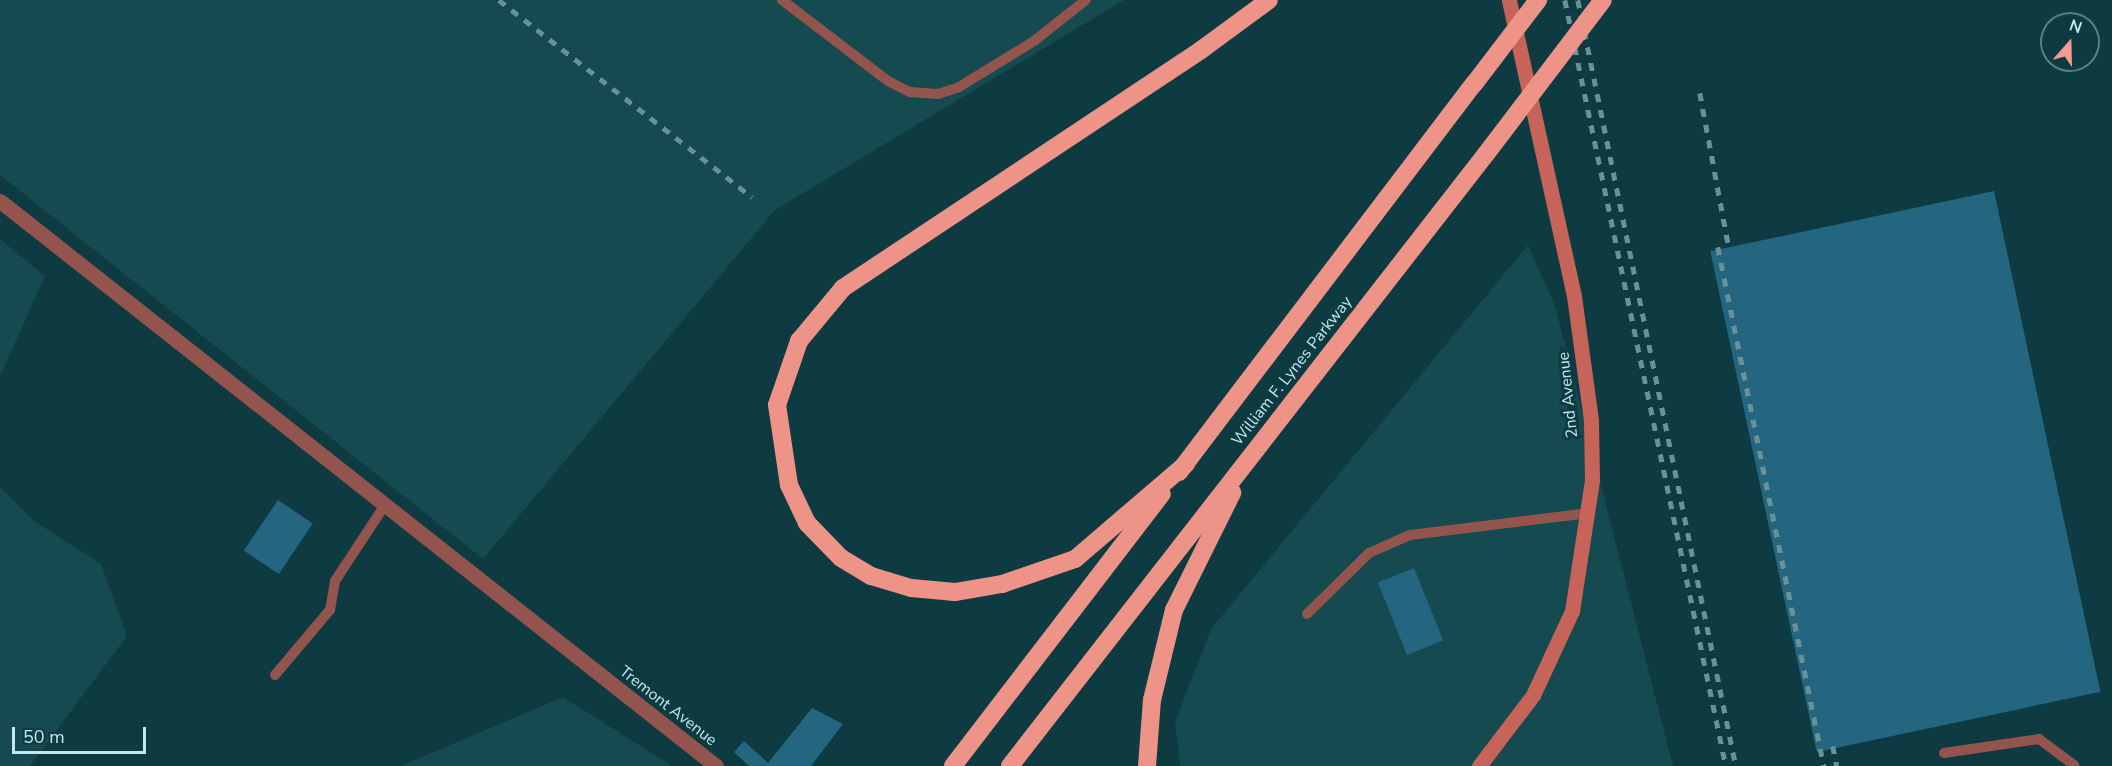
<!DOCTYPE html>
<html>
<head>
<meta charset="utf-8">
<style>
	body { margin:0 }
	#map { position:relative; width:2112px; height:766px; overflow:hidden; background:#0e3b41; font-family:"Nunito Sans",sans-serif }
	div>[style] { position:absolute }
	.built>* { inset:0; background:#154a50 }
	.building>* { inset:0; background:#24667f; transform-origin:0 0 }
	.lane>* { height:10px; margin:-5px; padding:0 5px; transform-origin:5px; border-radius:5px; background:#93544d }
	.street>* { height:15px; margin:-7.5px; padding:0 7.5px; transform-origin:7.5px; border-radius:7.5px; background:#93544d }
	.secondary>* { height:15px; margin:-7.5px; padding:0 7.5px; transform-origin:7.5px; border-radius:7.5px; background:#c66459 }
	.highway>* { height:18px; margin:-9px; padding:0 9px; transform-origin:9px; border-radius:9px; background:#ee9387 }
	.rail>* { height:4.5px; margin-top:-2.25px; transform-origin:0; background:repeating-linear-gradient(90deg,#689297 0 8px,transparent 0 16px) }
	.highway-bridge>* { height:18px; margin:-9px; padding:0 9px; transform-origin:9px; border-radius:9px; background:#ee9387 }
	span { translate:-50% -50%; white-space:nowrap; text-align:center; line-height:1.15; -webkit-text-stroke:6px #0e3b41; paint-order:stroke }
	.street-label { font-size:16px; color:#c2e8ed }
	.north { position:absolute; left:2040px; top:12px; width:60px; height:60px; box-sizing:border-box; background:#0e3b41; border:2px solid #568086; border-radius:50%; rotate:20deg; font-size:16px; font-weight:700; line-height:24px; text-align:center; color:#c2e8ed }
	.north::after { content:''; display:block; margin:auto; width:21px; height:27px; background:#f59c91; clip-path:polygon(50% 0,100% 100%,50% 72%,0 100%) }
	.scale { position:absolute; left:12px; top:727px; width:134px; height:27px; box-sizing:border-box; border:3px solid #c2e8ed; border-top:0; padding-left:8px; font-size:18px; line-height:21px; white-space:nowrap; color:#c2e8ed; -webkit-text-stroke:4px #0e3b41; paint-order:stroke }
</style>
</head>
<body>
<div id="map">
	<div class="built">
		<i style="clip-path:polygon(0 0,1124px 0,775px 210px,483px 559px,0 175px)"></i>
		<i style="clip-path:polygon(0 239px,45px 276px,0 376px)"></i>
		<i style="clip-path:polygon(1528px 245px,1555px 306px,1673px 766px,1180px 766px,1175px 722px,1211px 629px)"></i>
		<i style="clip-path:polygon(0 487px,34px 521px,101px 564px,127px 636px,30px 766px,0 766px)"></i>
		<i style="clip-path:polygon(563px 697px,672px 766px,401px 766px)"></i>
	</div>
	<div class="building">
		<i style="left:1994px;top:191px;width:512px;height:290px;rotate:78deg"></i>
		<i style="left:278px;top:500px;width:42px;height:61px;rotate:34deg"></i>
		<i style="left:1414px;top:568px;width:78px;height:39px;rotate:68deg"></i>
		<i style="clip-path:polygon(812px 708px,843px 724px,811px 766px,749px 766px,734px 752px,744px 741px,768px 763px)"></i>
	</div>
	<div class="lane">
		<i style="left:782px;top:0;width:133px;rotate:37.4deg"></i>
		<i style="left:888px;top:81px;width:25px;rotate:27deg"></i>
		<i style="left:910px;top:92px;width:28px;rotate:4deg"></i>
		<i style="left:938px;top:94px;width:22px;rotate:-18deg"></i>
		<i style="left:959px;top:87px;width:88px;rotate:-31.5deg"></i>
		<i style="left:1034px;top:41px;width:66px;rotate:-38.3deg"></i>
		<i style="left:1307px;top:614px;width:87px;rotate:-44.5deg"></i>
		<i style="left:1369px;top:553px;width:45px;rotate:-23.7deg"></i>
		<i style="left:1410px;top:535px;width:179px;rotate:-7deg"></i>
		<i style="left:275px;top:675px;width:85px;rotate:-49.8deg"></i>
		<i style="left:330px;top:610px;width:29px;rotate:-80deg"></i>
		<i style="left:335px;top:581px;width:91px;rotate:-56.7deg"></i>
		<i style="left:1944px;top:753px;width:96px;rotate:-8.4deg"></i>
		<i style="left:2039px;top:739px;width:44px;rotate:36.6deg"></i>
	</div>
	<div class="street">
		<i style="left:0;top:201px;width:912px;rotate:38.28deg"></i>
	</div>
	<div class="secondary">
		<i style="left:1479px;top:766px;width:89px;rotate:-52.7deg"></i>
		<i style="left:1533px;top:695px;width:93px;rotate:-65.1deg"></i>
		<i style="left:1572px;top:611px;width:133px;rotate:-81.3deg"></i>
		<i style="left:1592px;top:480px;width:60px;rotate:-91deg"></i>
		<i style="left:1591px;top:420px;width:125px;rotate:-97.8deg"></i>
		<i style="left:1574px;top:296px;width:303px;rotate:-102.4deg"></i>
	</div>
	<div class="highway">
		<i style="left:1186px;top:464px;width:146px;rotate:139.4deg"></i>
		<i style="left:1075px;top:559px;width:77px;rotate:161.1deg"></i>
		<i style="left:1002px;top:584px;width:48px;rotate:170.3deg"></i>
		<i style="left:955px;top:592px;width:44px;rotate:-174.8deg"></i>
		<i style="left:911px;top:588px;width:42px;rotate:-163.3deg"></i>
		<i style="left:871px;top:576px;width:35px;rotate:-149deg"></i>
		<i style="left:841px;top:558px;width:49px;rotate:-134.2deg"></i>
		<i style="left:807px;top:523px;width:42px;rotate:-115.3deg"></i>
		<i style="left:789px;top:485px;width:81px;rotate:-98.5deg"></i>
		<i style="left:777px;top:405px;width:68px;rotate:-71deg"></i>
		<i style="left:799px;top:341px;width:69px;rotate:-50.3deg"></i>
		<i style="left:843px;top:288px;width:430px;rotate:-33.6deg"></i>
		<i style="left:1201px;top:50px;width:84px;rotate:-36.3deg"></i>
		<i style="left:1179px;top:472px;width:487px;rotate:-52.8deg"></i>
		<i style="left:953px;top:766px;width:343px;rotate:-52.5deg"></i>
		<i style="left:1010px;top:766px;width:775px;rotate:-52.13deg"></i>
		<i style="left:1147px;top:766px;width:66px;rotate:-85.7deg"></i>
		<i style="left:1152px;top:700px;width:93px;rotate:-76.3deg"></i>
		<i style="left:1174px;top:610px;width:131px;rotate:-63.6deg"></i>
	</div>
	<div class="rail">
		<i style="left:499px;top:0;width:321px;rotate:37.9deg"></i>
		<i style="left:1565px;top:0;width:783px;rotate:78.13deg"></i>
		<i style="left:1578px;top:0;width:782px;rotate:78.35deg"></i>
		<i style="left:1700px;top:93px;width:153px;rotate:79.4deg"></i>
		<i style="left:1718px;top:247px;width:530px;rotate:78.46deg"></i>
		<i style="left:1833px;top:746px;width:20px;rotate:79deg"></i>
	</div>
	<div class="highway-bridge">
		<i style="left:1474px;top:84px;width:106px;rotate:-52.7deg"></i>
		<i style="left:1486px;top:154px;width:193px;rotate:-52.8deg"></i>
	</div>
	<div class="street-label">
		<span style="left:1292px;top:371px;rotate:-52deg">William F. Lynes Parkway</span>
		<span style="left:1568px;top:395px;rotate:-96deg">2nd Avenue</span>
		<span style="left:668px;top:706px;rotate:38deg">Tremont Avenue</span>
	</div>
	<div class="north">N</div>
	<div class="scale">50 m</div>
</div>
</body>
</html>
